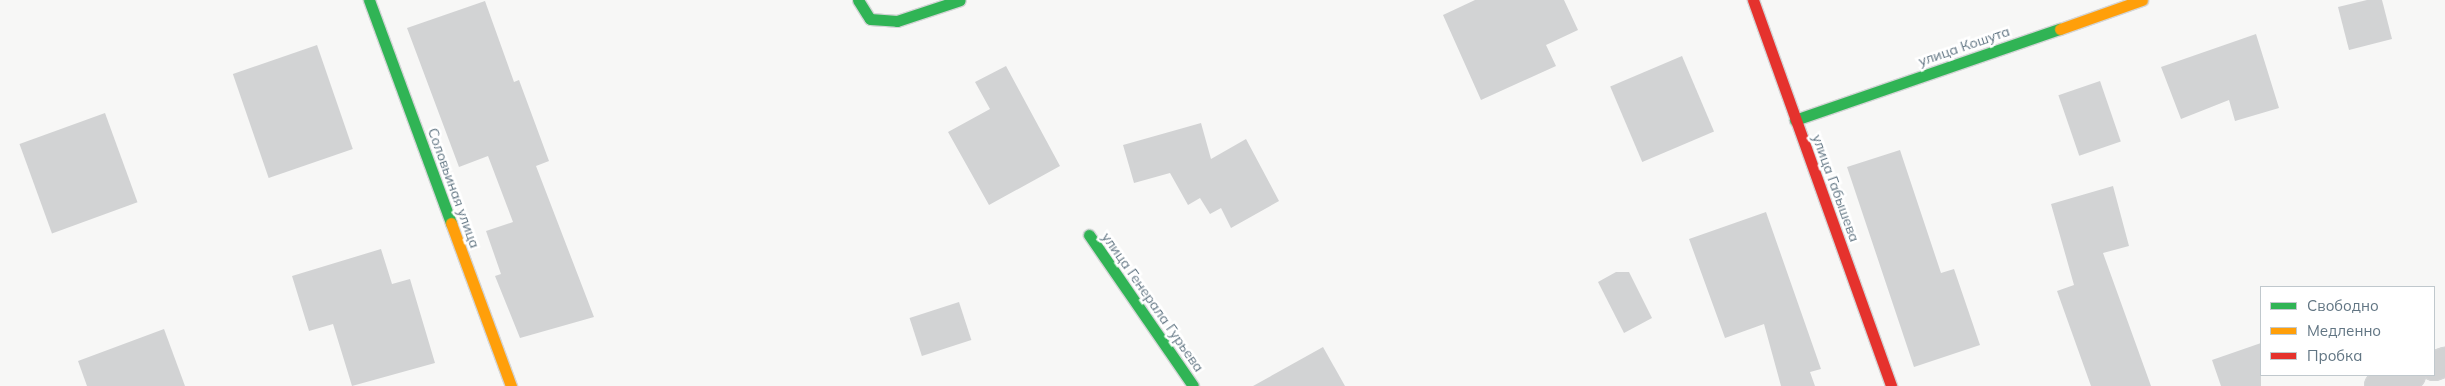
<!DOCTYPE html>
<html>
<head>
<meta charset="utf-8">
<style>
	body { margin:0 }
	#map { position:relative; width:2445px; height:386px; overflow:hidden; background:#f7f7f6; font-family:Mulish,sans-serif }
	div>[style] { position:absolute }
	.building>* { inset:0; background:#d2d3d4; transform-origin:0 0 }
	.roads { filter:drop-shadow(1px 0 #d4d5d6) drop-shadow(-1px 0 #d4d5d6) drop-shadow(0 1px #d4d5d6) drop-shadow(0 -1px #d4d5d6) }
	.street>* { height:28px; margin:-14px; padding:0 14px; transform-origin:14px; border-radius:14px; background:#d1d2d3 }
	.fast>* { height:11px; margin:-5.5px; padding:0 5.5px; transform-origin:5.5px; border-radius:5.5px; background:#30b455 }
	.slow>* { height:11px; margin:-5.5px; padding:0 5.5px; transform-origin:5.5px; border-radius:5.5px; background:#ff9f0a }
	.jam>* { height:11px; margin:-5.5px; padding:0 5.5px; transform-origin:5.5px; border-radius:5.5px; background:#e5322d }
	span { translate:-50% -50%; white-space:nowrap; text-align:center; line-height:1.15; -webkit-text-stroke:5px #fff; paint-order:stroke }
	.street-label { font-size:14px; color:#617583 }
	.legend { position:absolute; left:2260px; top:286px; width:175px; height:90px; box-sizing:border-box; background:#fff; border:1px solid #c0c8cd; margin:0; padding:6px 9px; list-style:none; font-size:15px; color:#617583 }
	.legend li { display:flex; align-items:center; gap:10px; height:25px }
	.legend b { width:25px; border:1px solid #c0c8cd }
</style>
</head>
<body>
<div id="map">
	<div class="building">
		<i style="clip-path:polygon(1475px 0,1564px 0,1578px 30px,1546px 45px,1556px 66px,1481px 100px,1443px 15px)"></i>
		<i style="clip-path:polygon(2367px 0,2382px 0,2392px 39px,2349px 50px,2338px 7px)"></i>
		<i style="clip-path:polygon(485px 1px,514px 82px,519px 80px,549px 161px,536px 166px,594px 317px,520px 338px,495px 276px,501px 274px,486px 231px,513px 222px,488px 156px,459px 167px,407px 28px)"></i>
		<i style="clip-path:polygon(2256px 34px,2279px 108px,2235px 121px,2229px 100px,2181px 119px,2161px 67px)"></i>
		<i style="left:317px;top:45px;width:110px;height:89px;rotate:71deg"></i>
		<i style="left:1682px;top:56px;width:82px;height:78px;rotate:67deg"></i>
		<i style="clip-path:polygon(1006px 66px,1060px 166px,989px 205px,948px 132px,990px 109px,975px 82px)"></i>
		<i style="left:2100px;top:81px;width:64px;height:44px;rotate:71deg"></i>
		<i style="left:105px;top:113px;width:95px;height:91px;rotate:70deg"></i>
		<i style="clip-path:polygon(1201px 123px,1211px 159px,1246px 139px,1279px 201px,1231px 228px,1221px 208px,1210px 214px,1200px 198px,1188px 205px,1170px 173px,1134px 183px,1123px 145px)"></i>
		<i style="clip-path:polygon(1900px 150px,1941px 273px,1954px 269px,1980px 345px,1914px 367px,1847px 167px)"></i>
		<i style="clip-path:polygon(2113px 186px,2129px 246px,2103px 253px,2151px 386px,2091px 386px,2057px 291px,2074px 285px,2051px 204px)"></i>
		<i style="clip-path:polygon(1766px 212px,1821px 369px,1810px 372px,1815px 386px,1781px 386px,1764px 324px,1725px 338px,1689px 239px)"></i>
		<i style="clip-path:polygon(381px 249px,392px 284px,410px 279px,435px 363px,352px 386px,333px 324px,309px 331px,292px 276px)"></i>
		<i style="clip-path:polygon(1616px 272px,1629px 272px,1652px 318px,1624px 333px,1598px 282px)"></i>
		<i style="left:959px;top:302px;width:40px;height:52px;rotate:72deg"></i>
		<i style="clip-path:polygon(164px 329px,185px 386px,87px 386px,78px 361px)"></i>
		<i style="clip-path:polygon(2261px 343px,2261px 386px,2221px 386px,2212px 360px)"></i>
		<i style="clip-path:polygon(1323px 347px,1345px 386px,1253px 386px)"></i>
	</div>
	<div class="roads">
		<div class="street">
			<i style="left:2434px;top:366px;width:12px;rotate:-20deg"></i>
			<i style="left:2379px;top:386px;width:34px;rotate:-19deg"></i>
		</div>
		<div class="fast">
			<i style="left:369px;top:0;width:238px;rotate:69.8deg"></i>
			<i style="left:858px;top:0;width:22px;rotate:58deg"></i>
			<i style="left:870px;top:19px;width:27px;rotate:4deg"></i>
			<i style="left:897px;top:21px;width:66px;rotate:-18.4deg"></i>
			<i style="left:1795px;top:120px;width:280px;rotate:-19deg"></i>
			<i style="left:1089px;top:235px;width:183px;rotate:55.4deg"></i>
		</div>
		<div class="slow">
			<i style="left:2060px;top:29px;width:87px;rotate:-19.5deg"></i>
			<i style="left:451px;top:223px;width:174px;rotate:69.8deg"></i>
		</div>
		<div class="jam">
			<i style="left:1753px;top:0;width:410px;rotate:70.3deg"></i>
		</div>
	</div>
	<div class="street-label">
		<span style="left:1964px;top:46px;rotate:-19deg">улица Кошута</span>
		<span style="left:454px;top:188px;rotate:70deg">Соловьиная улица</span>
		<span style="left:1836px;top:188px;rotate:70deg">улица Габышева</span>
		<span style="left:1153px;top:302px;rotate:55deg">улица Генерала Гурьева</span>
	</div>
	<ul class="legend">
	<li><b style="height:6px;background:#30b455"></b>Свободно</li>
	<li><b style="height:6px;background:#ff9f0a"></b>Медленно</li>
	<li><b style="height:6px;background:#e5322d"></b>Пробка</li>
	</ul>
</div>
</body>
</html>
